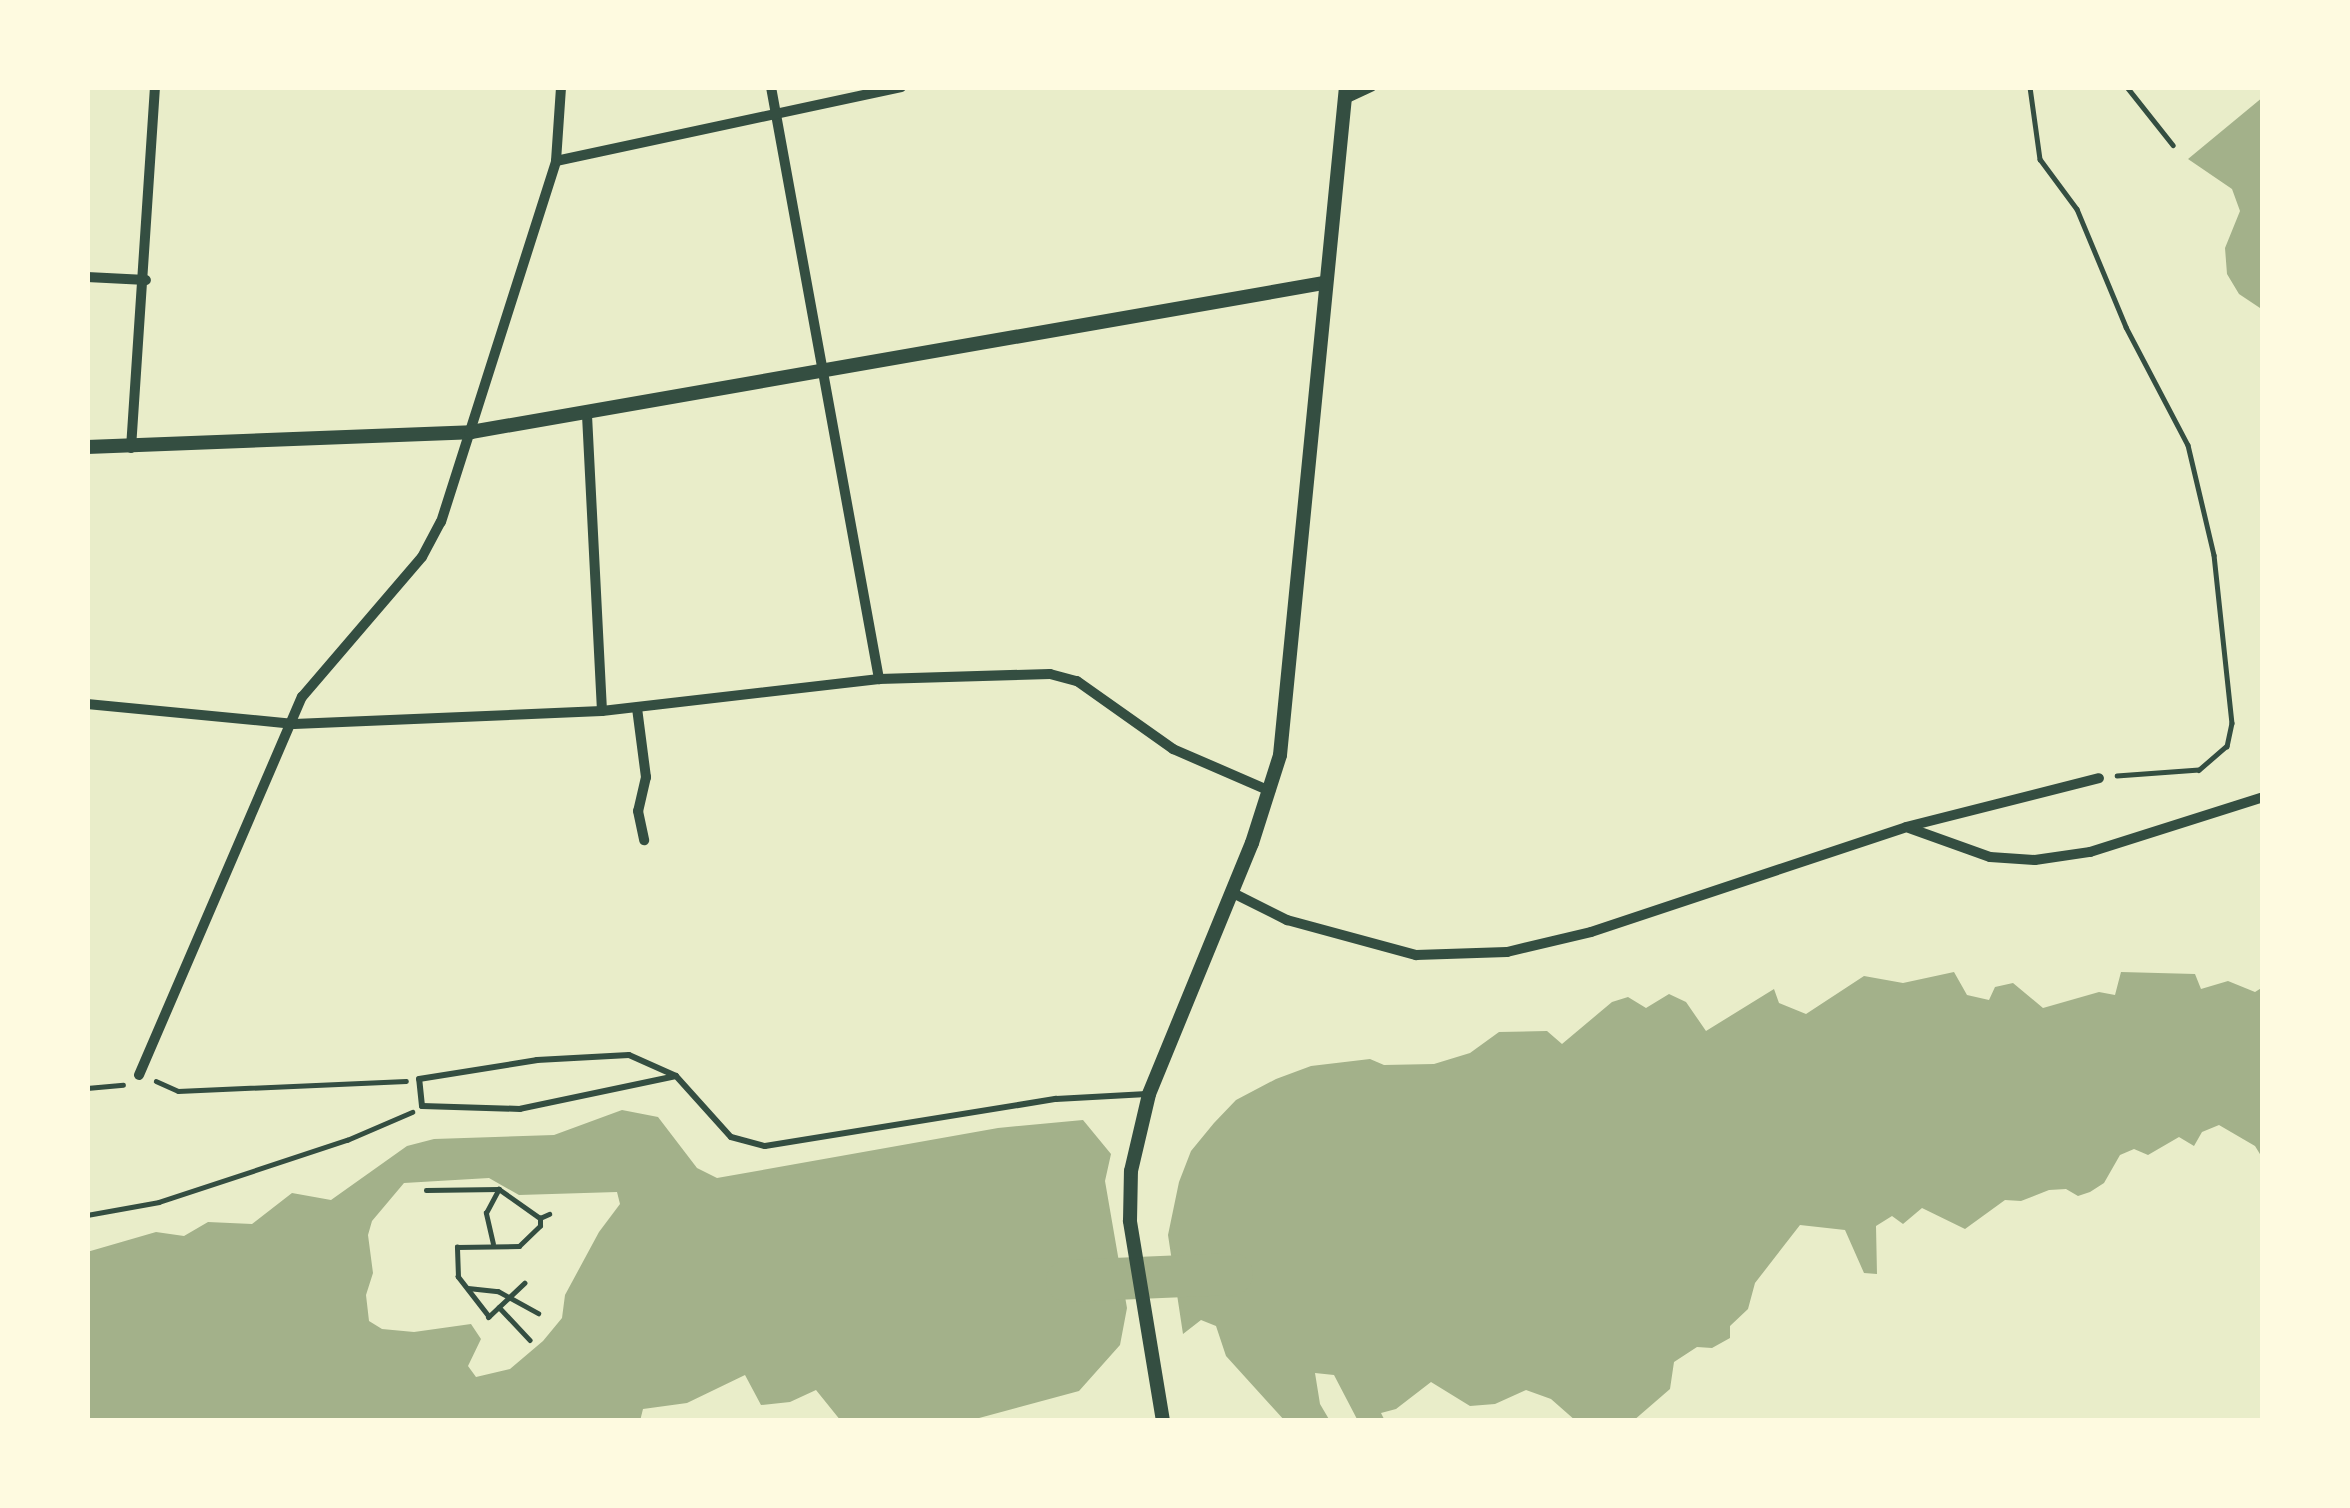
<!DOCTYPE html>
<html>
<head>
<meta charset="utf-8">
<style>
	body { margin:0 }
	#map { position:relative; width:2350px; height:1508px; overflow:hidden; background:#e9edc9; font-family:"Noto Sans",sans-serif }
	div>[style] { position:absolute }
	.water>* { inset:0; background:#a3b18a }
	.river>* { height:42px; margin:-21px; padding:0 21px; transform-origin:21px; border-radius:21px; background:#a3b18a }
	.path>* { height:4.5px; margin:-2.25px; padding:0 2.25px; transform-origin:2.25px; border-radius:2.25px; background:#344e41 }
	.service>* { height:6px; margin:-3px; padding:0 3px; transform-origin:3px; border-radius:3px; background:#344e41 }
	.minor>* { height:10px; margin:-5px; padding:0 5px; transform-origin:5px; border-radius:5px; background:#344e41 }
	.tertiary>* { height:14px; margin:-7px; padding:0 7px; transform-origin:7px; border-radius:7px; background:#344e41 }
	span { translate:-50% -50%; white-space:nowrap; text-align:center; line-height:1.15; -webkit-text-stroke:9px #fefae0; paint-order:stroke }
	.frame { position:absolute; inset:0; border:90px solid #fefae0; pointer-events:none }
</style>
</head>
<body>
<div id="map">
	<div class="water">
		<i style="clip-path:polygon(2263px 97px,2263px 310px,2239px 294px,2227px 274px,2225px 248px,2240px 211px,2232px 189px,2188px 159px)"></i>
		<i style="clip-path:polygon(1954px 972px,1967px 995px,1989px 1000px,1995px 987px,2013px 983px,2043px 1008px,2099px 992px,2115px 995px,2121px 972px,2195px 974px,2201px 989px,2228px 981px,2255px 992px,2263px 987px,2263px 1159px,2255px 1146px,2219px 1125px,2202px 1132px,2194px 1146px,2179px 1137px,2148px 1155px,2134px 1149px,2120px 1155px,2104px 1183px,2090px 1192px,2078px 1196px,2066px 1189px,2049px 1190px,2021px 1201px,2005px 1200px,1965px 1229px,1922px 1208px,1903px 1224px,1892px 1216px,1876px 1226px,1877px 1274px,1864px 1273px,1845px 1230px,1800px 1225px,1755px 1283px,1748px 1309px,1730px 1326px,1730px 1338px,1712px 1348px,1697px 1347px,1674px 1362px,1670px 1389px,1633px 1421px,1576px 1421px,1551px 1399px,1526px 1390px,1495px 1404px,1470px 1406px,1431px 1382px,1396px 1409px,1381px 1413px,1385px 1421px,1358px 1421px,1334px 1375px,1315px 1373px,1320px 1404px,1330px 1421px,1285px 1421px,1226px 1356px,1216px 1326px,1201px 1320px,1183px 1334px,1168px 1235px,1179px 1182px,1191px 1151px,1214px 1123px,1236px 1100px,1276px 1079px,1311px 1066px,1370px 1059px,1384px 1065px,1434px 1064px,1470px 1053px,1499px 1032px,1547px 1031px,1562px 1044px,1612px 1002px,1628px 997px,1646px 1008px,1669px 994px,1686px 1002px,1706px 1031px,1774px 989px,1779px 1003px,1806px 1014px,1864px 976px,1903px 983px)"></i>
		<i style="clip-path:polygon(evenodd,622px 1110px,658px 1117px,697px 1168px,717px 1178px,998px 1128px,1083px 1120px,1111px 1154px,1105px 1181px,1127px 1308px,1120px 1345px,1079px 1391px,968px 1421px,841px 1421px,816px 1390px,790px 1402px,761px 1405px,745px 1375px,687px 1403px,643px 1409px,640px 1421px,87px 1421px,87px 1252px,156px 1232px,184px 1236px,208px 1222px,252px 1224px,292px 1193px,331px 1200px,407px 1146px,434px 1139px,554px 1135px,622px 1110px,489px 1178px,519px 1195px,617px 1192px,620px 1204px,599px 1232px,565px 1295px,562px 1318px,543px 1341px,510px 1369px,476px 1377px,468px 1366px,481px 1339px,471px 1324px,414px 1332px,382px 1329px,369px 1321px,366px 1295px,373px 1273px,368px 1235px,372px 1221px,404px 1183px,489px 1178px)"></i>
	</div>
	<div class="river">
		<i style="left:1067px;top:1281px;width:165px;rotate:-2.4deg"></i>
	</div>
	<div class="path">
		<i style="left:2030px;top:87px;width:73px;rotate:82.1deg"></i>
		<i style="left:2040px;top:159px;width:62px;rotate:53.5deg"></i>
		<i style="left:2077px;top:209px;width:128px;rotate:67.4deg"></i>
		<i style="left:2126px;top:327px;width:133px;rotate:62.3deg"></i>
		<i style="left:2188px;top:445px;width:113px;rotate:76.7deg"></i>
		<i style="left:2214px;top:555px;width:169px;rotate:83.9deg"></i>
		<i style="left:2232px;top:723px;width:24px;rotate:102deg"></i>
		<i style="left:2227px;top:746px;width:37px;rotate:139deg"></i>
		<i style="left:2199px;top:770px;width:82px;rotate:175.8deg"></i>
		<i style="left:2127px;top:87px;width:74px;rotate:51.6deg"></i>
		<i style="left:156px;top:1081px;width:24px;rotate:24deg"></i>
		<i style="left:178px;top:1091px;width:228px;rotate:-2.5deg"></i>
		<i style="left:87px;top:1088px;width:36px;rotate:-5deg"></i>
		<i style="left:426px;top:1190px;width:73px;rotate:-0.8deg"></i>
		<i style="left:499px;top:1189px;width:50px;rotate:35.3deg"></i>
		<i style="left:540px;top:1218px;width:10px;rotate:-24deg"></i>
		<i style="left:87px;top:1215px;width:73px;rotate:-10.2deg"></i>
		<i style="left:159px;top:1202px;width:198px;rotate:-18.3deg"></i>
		<i style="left:347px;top:1140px;width:71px;rotate:-23.3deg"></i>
		<i style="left:493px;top:1244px;width:32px;rotate:-103deg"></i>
		<i style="left:486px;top:1213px;width:27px;rotate:-62deg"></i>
		<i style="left:525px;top:1283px;width:50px;rotate:136.6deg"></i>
		<i style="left:489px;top:1317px;width:51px;rotate:-127.8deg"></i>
		<i style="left:458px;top:1277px;width:30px;rotate:-92deg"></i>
		<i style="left:457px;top:1247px;width:62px;rotate:-0.9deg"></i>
		<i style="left:519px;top:1246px;width:29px;rotate:-44deg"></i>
		<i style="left:540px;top:1226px;width:8px;rotate:-90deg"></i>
		<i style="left:468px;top:1288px;width:30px;rotate:6deg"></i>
		<i style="left:498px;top:1291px;width:46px;rotate:28.8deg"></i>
		<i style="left:499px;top:1307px;width:45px;rotate:46.8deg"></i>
	</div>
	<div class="service">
		<i style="left:676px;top:1076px;width:159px;rotate:168.1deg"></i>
		<i style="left:520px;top:1109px;width:98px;rotate:-178.2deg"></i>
		<i style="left:422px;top:1106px;width:27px;rotate:-96deg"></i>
		<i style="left:419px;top:1079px;width:120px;rotate:-9.1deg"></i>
		<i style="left:537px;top:1060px;width:92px;rotate:-3.1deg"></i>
		<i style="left:629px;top:1055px;width:51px;rotate:24.1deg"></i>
		<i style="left:676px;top:1076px;width:82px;rotate:48deg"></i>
		<i style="left:731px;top:1137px;width:35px;rotate:15deg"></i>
		<i style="left:765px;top:1146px;width:295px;rotate:-9.2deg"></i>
		<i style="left:1056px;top:1099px;width:91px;rotate:-3.1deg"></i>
	</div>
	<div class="minor">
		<i style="left:771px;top:87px;width:602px;rotate:79.66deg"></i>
		<i style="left:1345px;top:99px;width:29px;rotate:-25deg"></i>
		<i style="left:556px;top:161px;width:353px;rotate:-12.1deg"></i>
		<i style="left:87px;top:277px;width:59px;rotate:2.9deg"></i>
		<i style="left:587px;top:415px;width:296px;rotate:87.1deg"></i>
		<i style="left:131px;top:448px;width:362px;rotate:-86.2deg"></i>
		<i style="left:87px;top:704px;width:208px;rotate:5.5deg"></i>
		<i style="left:294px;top:724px;width:308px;rotate:-2.4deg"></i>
		<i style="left:602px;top:711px;width:279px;rotate:-6.6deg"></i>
		<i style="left:879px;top:679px;width:171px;rotate:-1.7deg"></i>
		<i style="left:1050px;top:674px;width:28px;rotate:15deg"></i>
		<i style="left:1077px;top:681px;width:118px;rotate:35.3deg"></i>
		<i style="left:1173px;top:749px;width:106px;rotate:23.4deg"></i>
		<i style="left:637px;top:708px;width:70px;rotate:82.6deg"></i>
		<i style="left:646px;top:777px;width:35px;rotate:103deg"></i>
		<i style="left:638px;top:811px;width:30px;rotate:78deg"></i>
		<i style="left:1909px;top:828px;width:86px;rotate:19.7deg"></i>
		<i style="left:1990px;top:857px;width:45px;rotate:3.8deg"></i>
		<i style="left:2035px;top:860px;width:56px;rotate:-8.3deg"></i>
		<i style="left:2090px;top:852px;width:182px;rotate:-17.6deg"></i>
		<i style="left:1231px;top:892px;width:63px;rotate:26.6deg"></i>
		<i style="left:1287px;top:920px;width:134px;rotate:15.2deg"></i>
		<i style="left:1416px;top:955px;width:91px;rotate:-1.9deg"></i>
		<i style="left:1507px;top:952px;width:86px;rotate:-13.4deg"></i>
		<i style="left:1591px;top:932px;width:332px;rotate:-18.4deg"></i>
		<i style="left:1906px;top:827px;width:199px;rotate:-14.2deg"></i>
		<i style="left:139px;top:1075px;width:412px;rotate:-66.7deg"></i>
		<i style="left:302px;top:697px;width:184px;rotate:-49.4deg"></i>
		<i style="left:422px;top:557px;width:40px;rotate:-62deg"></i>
		<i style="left:441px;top:522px;width:379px;rotate:-72.3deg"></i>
		<i style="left:556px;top:161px;width:74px;rotate:-86.1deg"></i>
	</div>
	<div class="tertiary">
		<i style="left:87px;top:447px;width:384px;rotate:-2.2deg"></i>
		<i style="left:471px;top:432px;width:866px;rotate:-9.91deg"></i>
		<i style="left:1163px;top:1421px;width:203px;rotate:-99.4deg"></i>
		<i style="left:1130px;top:1221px;width:50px;rotate:-88.9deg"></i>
		<i style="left:1131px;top:1171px;width:79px;rotate:-76.8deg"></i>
		<i style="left:1149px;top:1094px;width:271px;rotate:-67.7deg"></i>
		<i style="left:1252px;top:843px;width:92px;rotate:-72.3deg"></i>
		<i style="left:1280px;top:755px;width:671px;rotate:-84.36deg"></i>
	</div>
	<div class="frame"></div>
</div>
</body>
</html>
